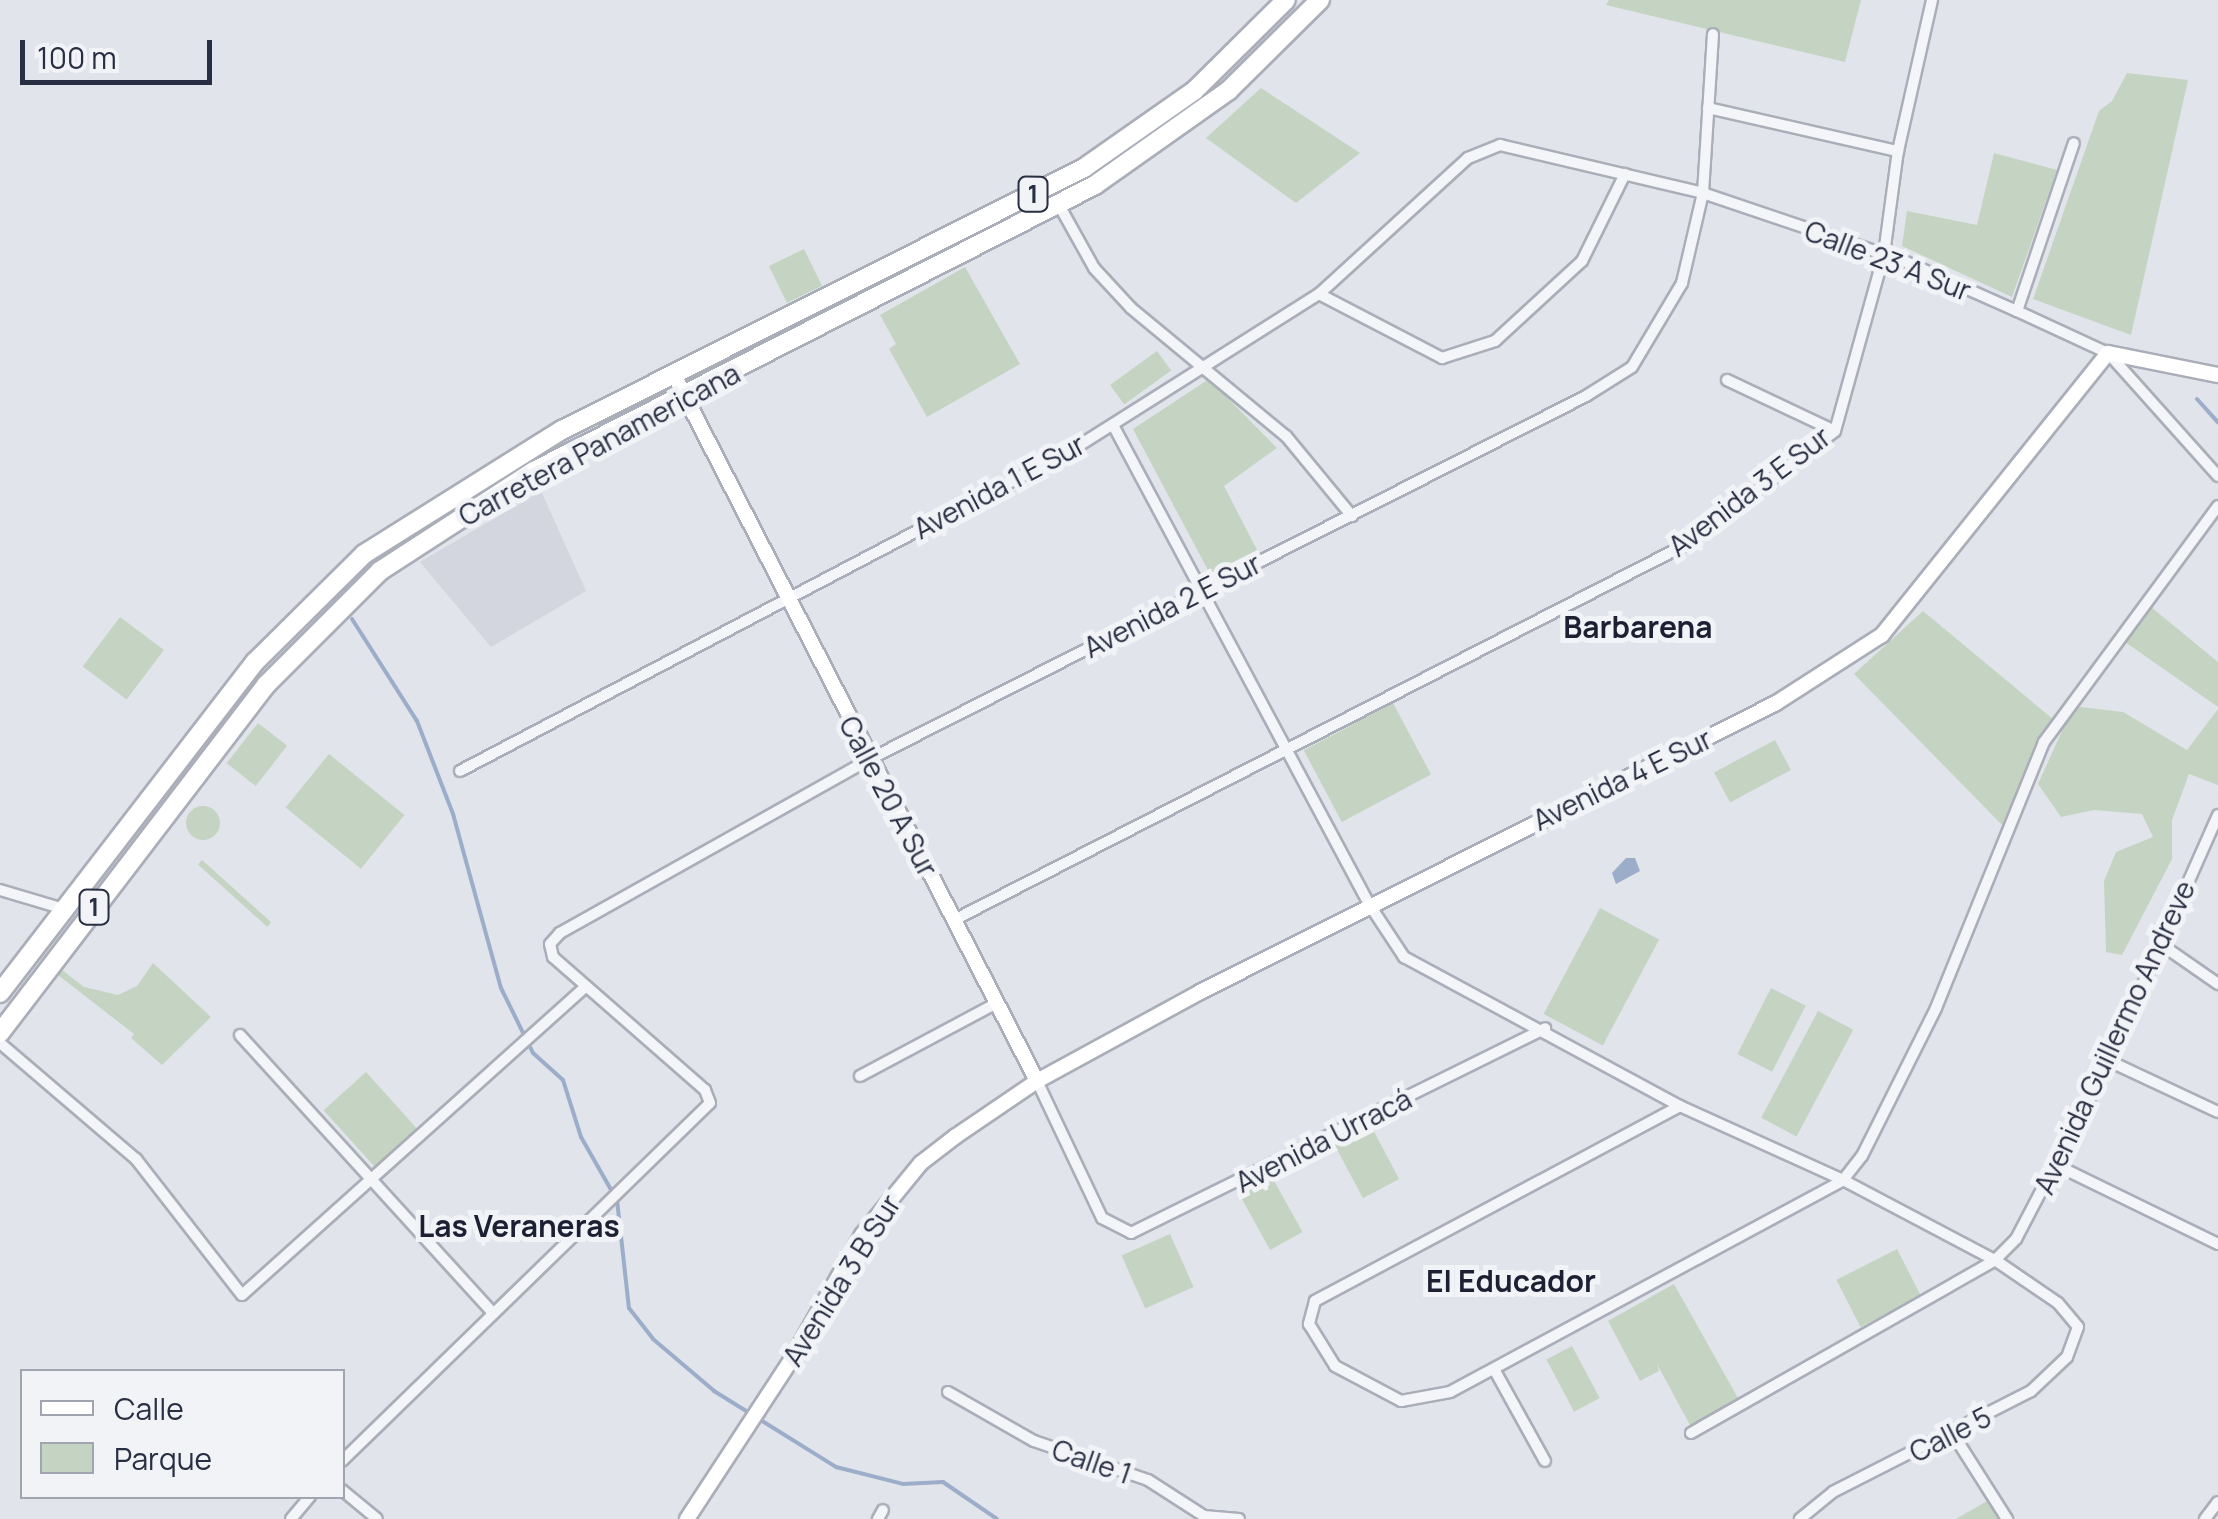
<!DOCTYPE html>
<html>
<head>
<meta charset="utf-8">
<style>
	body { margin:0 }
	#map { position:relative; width:2218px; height:1519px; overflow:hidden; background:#e1e4ea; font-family:Manrope,sans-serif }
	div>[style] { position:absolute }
	.built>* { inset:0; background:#d3d6df }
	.green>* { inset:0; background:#c5d4c2; transform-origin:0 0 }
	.round { border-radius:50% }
	.water>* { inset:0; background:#9cadca }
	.stream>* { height:4px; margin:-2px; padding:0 2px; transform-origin:2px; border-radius:2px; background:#9cadca }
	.roads { filter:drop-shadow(2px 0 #aaaeb8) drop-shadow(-2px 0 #aaaeb8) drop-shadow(0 2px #aaaeb8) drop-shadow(0 -2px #aaaeb8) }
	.street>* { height:10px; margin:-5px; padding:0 5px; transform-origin:5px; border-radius:5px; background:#f4f5f8 }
	.secondary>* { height:14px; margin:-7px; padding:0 7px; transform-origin:7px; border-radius:7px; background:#fff }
	.highway>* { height:18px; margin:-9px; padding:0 9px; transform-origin:9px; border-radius:9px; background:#fff }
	span { translate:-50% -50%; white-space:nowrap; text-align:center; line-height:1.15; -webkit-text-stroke:10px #f1f3f7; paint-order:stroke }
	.shield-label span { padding:2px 8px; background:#f1f3f7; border:2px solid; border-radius:8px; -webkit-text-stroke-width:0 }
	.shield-label { font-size:25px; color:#292f42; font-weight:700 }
	.street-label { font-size:28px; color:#292f42 }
	.neighbourhood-label { font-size:30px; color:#1c2032; font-weight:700 }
	.legend { position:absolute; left:20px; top:1369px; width:325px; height:130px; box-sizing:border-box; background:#f1f3f7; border:2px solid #a1a5af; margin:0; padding:12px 18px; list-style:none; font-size:30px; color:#292f42 }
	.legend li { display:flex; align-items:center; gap:20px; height:50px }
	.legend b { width:50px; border:2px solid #a1a5af }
	.scale { position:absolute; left:20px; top:40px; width:192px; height:45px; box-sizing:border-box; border:5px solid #292f42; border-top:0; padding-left:12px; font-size:30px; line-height:35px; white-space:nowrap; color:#292f42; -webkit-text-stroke:8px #f1f3f7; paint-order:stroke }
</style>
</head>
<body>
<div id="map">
	<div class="built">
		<i style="clip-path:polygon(541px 491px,586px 591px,491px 647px,420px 562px)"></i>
	</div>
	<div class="green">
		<i style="clip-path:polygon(1609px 0,1861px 0,1845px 62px,1606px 5px)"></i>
		<i style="clip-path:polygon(2127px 73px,2188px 80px,2131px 335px,2033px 299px,2099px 111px,2112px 101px)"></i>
		<i style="clip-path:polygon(1261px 88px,1360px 153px,1296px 203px,1206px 138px)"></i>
		<i style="clip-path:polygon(1994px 153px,2057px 170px,2012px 297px,1902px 246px,1907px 211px,1977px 225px)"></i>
		<i style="left:804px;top:249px;width:41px;height:39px;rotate:64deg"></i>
		<i style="clip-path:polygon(965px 267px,1020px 364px,927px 417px,889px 349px,896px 344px,880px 315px)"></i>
		<i style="left:1157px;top:351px;width:24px;height:58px;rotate:54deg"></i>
		<i style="clip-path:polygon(1209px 379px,1277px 448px,1224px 486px,1257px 550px,1210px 574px,1133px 429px)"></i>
		<i style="clip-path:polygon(2151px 607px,2218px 662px,2218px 707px,2125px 642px)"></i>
		<i style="clip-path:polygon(1923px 611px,2054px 720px,2035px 744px,2004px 827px,1854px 674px)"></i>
		<i style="left:120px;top:617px;width:55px;height:62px;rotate:37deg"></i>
		<i style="left:1393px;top:703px;width:81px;height:101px;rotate:62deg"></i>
		<i style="clip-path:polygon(2081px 707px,2123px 712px,2187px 750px,2218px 709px,2218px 785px,2189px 774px,2172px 820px,2172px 859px,2122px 955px,2106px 952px,2104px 881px,2116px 852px,2153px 837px,2142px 814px,2094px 810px,2061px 817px,2038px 784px,2071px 711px)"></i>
		<i style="left:258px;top:723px;width:37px;height:51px;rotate:38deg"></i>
		<i style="left:1775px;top:740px;width:34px;height:69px;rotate:62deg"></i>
		<i style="left:329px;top:754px;width:97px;height:69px;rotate:39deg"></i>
		<i class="round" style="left:186px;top:806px;width:34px;height:34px"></i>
		<i style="left:202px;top:860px;width:93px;height:6px;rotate:42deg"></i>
		<i style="left:1600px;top:908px;width:67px;height:120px;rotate:28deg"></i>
		<i style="clip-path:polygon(153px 963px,211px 1017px,162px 1065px,131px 1038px,134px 1034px,58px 975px,62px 970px,84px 987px,118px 995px,137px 986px)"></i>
		<i style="left:1771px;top:988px;width:39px;height:74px;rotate:27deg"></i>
		<i style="left:1818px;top:1011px;width:40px;height:121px;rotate:28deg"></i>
		<i style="left:366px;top:1072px;width:81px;height:57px;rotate:48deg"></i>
		<i style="left:1371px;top:1126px;width:60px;height:41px;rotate:62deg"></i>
		<i style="left:1272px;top:1177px;width:63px;height:37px;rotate:61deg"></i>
		<i style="left:1170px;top:1234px;width:58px;height:53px;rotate:66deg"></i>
		<i style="left:1897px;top:1249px;width:53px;height:68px;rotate:63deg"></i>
		<i style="clip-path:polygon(1674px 1284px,1738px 1398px,1691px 1427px,1657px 1364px,1659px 1371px,1640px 1381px,1608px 1321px)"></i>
		<i style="left:1572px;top:1346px;width:59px;height:29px;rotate:62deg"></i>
		<i style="clip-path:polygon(1987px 1501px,1998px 1519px,1956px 1519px)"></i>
	</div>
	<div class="water">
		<i style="clip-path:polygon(1626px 858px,1635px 858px,1640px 871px,1616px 884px,1612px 873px)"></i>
	</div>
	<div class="stream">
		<i style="left:2197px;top:399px;width:31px;rotate:48deg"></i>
		<i style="left:352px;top:619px;width:121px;rotate:57.5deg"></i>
		<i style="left:417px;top:721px;width:100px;rotate:68.8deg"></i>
		<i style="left:453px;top:814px;width:180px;rotate:74.6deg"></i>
		<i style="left:501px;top:988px;width:72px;rotate:63.8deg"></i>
		<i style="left:533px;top:1053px;width:40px;rotate:42deg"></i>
		<i style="left:563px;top:1080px;width:60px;rotate:72.5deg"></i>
		<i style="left:581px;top:1137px;width:73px;rotate:60.3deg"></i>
		<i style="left:617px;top:1200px;width:109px;rotate:83.7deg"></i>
		<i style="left:629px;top:1308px;width:39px;rotate:52deg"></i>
		<i style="left:653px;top:1339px;width:80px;rotate:40.4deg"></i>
		<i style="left:714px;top:1391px;width:144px;rotate:31.9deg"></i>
		<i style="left:836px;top:1467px;width:69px;rotate:14.2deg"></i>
		<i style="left:903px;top:1484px;width:40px;rotate:-2.9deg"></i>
		<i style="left:943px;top:1482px;width:65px;rotate:34.4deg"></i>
	</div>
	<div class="roads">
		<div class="street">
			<i style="left:1708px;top:108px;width:195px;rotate:12.8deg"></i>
			<i style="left:1059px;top:205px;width:72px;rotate:60.9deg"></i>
			<i style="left:1094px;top:268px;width:54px;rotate:47.2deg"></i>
			<i style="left:1131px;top:308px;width:201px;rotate:39.6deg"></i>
			<i style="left:1286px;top:436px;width:104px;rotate:50.5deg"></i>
			<i style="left:1319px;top:294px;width:139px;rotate:27.5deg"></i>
			<i style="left:1442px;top:358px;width:56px;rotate:-17.8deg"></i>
			<i style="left:1495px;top:341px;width:118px;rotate:-42.6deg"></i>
			<i style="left:1582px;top:261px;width:97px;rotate:-63.7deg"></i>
			<i style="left:2017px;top:311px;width:177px;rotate:-71.3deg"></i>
			<i style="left:1727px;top:380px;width:119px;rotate:25.3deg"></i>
			<i style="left:1113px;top:425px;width:543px;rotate:61.88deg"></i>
			<i style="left:1369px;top:904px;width:64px;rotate:56.6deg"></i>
			<i style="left:1404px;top:957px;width:314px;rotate:28.4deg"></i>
			<i style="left:1680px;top:1106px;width:179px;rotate:24.4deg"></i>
			<i style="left:1843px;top:1180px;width:172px;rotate:27.8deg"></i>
			<i style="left:1995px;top:1260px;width:76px;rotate:34.3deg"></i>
			<i style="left:2058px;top:1303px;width:31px;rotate:50deg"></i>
			<i style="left:2078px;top:1327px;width:32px;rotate:110deg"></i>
			<i style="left:2067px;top:1357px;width:50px;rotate:136.6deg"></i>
			<i style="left:2031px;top:1391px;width:222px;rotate:153deg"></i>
			<i style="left:1833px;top:1492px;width:43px;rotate:140.7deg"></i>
			<i style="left:460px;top:771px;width:695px;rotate:-27.71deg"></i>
			<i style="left:1075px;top:448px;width:289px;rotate:-32.3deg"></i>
			<i style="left:1319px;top:294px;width:202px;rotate:-42.4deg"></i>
			<i style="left:1468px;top:158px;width:35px;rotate:-22deg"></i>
			<i style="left:1500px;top:145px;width:209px;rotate:13.3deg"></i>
			<i style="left:1703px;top:193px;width:212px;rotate:18.7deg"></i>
			<i style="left:1904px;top:261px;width:124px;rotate:23.9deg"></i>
			<i style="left:2017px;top:311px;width:100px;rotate:24.8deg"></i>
			<i style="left:2108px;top:353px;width:165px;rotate:48.2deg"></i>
			<i style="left:0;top:890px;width:67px;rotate:16.5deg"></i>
			<i style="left:954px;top:920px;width:822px;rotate:-27.16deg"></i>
			<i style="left:1685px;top:545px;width:188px;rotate:-37.2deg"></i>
			<i style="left:1835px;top:431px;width:184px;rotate:-74.5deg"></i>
			<i style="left:1884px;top:254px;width:104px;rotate:-82.3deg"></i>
			<i style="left:1898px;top:151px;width:155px;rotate:-77.3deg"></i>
			<i style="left:2159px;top:943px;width:72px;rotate:34.8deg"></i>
			<i style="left:240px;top:1035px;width:373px;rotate:47.7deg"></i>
			<i style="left:0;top:1043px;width:179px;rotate:40.5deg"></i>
			<i style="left:136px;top:1159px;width:172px;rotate:52.1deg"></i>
			<i style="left:242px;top:1295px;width:460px;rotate:-41.9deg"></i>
			<i style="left:2109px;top:1061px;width:120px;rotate:25.1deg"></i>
			<i style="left:860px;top:1076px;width:153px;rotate:-28.1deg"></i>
			<i style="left:1037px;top:1081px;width:152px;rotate:64.6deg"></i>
			<i style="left:1102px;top:1218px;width:33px;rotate:27deg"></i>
			<i style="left:1131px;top:1233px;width:462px;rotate:-26.3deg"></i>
			<i style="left:1680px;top:1106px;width:414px;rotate:151.9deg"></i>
			<i style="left:1315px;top:1301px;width:24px;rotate:105deg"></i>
			<i style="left:1309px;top:1324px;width:49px;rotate:58.2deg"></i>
			<i style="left:1335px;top:1366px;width:75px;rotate:27.9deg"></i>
			<i style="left:1401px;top:1401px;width:50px;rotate:-10.4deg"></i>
			<i style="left:1450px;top:1392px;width:447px;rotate:-28.3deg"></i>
			<i style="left:1843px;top:1180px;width:31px;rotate:-52deg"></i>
			<i style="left:1862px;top:1156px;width:165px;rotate:-63.4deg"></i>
			<i style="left:1936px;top:1008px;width:287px;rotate:-67.9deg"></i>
			<i style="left:2044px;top:742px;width:293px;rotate:-53.6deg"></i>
			<i style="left:2058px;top:1166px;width:178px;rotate:26deg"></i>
			<i style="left:1494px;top:1369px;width:105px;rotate:61deg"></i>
			<i style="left:948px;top:1392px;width:99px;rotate:29.7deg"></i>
			<i style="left:1034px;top:1441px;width:120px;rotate:18.9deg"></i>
			<i style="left:1148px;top:1480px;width:67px;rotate:32.7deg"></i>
			<i style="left:1204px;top:1516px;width:35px;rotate:5deg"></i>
			<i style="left:1691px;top:1433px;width:350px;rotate:-29.6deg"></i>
			<i style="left:1995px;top:1260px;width:30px;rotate:-45deg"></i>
			<i style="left:2016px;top:1239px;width:201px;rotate:-62.4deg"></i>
			<i style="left:2109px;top:1061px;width:269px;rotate:-66.1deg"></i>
			<i style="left:1953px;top:1434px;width:101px;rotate:57.6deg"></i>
			<i style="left:342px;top:1461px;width:513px;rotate:-44.21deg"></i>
			<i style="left:710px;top:1103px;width:14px;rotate:-111deg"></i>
			<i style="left:705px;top:1090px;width:202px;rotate:-138.8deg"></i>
			<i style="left:553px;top:957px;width:13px;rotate:-103deg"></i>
			<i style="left:550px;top:944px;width:15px;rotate:-48deg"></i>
			<i style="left:560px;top:933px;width:355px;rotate:-29.3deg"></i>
			<i style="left:870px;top:759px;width:803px;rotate:-26.88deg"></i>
			<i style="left:1586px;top:396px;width:54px;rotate:-32.2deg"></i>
			<i style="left:1632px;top:367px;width:98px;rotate:-59.2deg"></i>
			<i style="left:1682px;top:283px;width:92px;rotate:-76.9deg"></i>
			<i style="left:1703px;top:193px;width:159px;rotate:-86.4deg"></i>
			<i style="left:342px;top:1490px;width:45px;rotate:39.6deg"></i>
			<i style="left:291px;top:1519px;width:30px;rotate:-50deg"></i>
			<i style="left:878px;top:1519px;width:10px;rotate:-61deg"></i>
			<i style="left:2205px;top:1519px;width:21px;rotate:-53deg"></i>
		</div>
		<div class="secondary">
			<i style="left:674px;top:375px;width:794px;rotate:62.79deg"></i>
			<i style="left:687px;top:1519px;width:194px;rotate:-56.8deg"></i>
			<i style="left:793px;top:1357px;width:140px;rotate:-60.5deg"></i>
			<i style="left:862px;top:1235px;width:93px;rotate:-50.7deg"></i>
			<i style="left:921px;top:1163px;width:44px;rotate:-37.6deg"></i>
			<i style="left:956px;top:1136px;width:98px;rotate:-34.2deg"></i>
			<i style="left:1037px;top:1081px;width:186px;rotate:-28.6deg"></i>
			<i style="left:1200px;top:992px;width:644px;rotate:-26.64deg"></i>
			<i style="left:1776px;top:703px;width:126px;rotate:-32.7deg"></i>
			<i style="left:1882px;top:635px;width:361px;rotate:-51.3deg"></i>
			<i style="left:2108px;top:353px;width:112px;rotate:11.3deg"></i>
		</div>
		<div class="highway">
			<i style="left:0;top:993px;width:418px;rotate:-52.4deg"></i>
			<i style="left:255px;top:662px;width:153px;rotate:-44.7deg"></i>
			<i style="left:364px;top:554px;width:234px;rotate:-32.1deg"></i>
			<i style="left:562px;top:430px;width:584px;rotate:-26.65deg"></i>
			<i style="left:1084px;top:168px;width:134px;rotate:-35deg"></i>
			<i style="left:1194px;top:91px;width:129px;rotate:-44.7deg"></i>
			<i style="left:0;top:1033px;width:438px;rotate:-52.6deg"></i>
			<i style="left:266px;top:685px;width:161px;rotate:-45deg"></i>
			<i style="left:380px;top:571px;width:184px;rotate:-33deg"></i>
			<i style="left:534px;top:471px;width:630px;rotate:-27.01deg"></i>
			<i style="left:1095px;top:185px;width:164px;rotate:-35.3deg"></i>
			<i style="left:1229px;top:90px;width:128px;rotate:-44.7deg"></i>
		</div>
	</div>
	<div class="shield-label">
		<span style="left:1033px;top:194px">1</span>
		<span style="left:94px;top:907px">1</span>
	</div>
	<div class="street-label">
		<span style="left:1888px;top:260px;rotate:21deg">Calle 23 A Sur</span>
		<span style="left:599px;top:444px;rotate:-28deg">Carretera Panamericana</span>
		<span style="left:999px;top:486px;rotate:-28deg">Avenida 1 E Sur</span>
		<span style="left:1749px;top:491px;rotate:-37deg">Avenida 3 E Sur</span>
		<span style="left:1172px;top:605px;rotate:-27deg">Avenida 2 E Sur</span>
		<span style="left:1622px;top:779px;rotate:-26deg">Avenida 4 E Sur</span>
		<span style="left:889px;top:796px;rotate:62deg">Calle 20 A Sur</span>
		<span style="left:2114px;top:1037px;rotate:-65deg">Avenida Guillermo Andreve</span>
		<span style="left:1323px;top:1140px;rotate:-27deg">Avenida Urracá</span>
		<span style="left:841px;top:1280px;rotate:-58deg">Avenida 3 B Sur</span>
		<span style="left:1950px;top:1434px;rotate:-27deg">Calle 5</span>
		<span style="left:1092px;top:1461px;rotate:19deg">Calle 1</span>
	</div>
	<div class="neighbourhood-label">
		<span style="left:1638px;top:627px">Barbarena</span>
		<span style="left:519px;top:1226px">Las Veraneras</span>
		<span style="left:1511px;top:1281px">El Educador</span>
	</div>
	<ul class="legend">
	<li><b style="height:12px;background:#fff"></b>Calle</li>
	<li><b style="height:28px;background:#c5d4c2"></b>Parque</li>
	</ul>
	<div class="scale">100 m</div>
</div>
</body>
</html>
